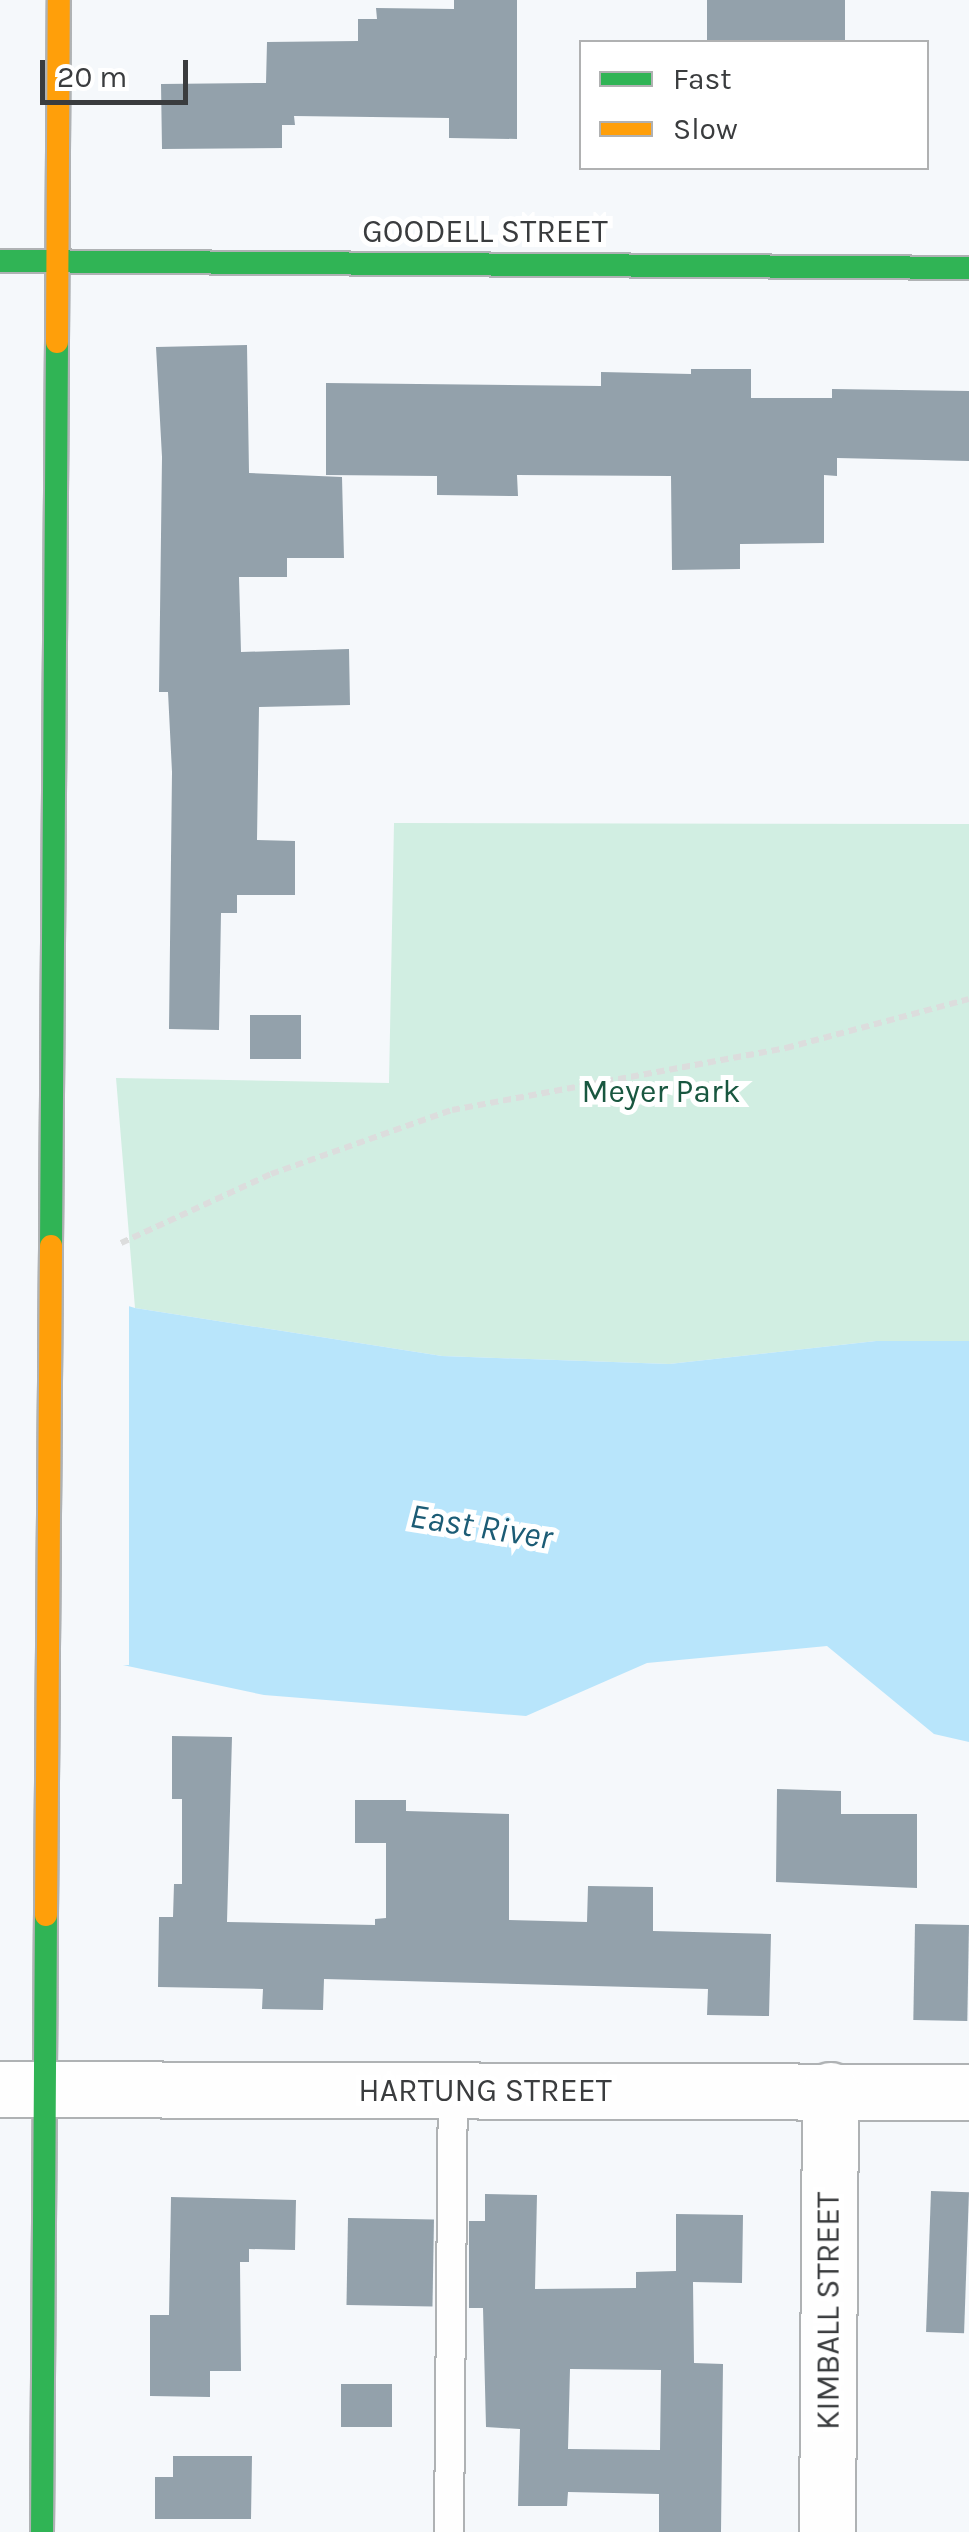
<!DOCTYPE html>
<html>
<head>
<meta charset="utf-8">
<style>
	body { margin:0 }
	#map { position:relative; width:969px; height:2532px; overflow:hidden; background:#f5f8fb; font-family:Karla,sans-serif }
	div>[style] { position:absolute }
	.green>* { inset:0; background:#d1eee2 }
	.water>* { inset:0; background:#b8e5fb }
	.pier>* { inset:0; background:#f5f8fb }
	.building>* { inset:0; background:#93a1ab; transform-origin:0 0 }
	.path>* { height:6px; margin-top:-3px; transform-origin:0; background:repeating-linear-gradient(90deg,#dcdddd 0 8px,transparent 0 13px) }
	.roads { filter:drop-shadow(2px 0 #afb2b4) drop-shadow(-2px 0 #afb2b4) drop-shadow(0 2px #afb2b4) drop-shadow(0 -2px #afb2b4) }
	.lane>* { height:28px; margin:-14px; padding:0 14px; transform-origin:14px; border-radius:14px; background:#fefefe }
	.street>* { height:55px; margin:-27.5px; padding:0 27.5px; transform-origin:27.5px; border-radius:27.5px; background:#fefefe }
	.fast>* { height:22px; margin:-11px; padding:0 11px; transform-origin:11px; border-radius:11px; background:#30b455 }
	.slow>* { height:22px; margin:-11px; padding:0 11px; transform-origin:11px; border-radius:11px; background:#ff9f0a }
	span { translate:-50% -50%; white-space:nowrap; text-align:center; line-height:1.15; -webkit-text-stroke:10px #fff; paint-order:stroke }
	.street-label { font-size:32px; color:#3a3c3e }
	.park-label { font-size:32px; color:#195740 }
	.water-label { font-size:35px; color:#1c5c75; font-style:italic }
	.legend { position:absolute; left:579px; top:40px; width:350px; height:130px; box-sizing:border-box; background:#fff; border:2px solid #b0b1b2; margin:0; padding:12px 18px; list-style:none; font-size:30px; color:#3a3c3e }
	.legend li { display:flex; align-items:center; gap:20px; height:50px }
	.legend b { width:50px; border:2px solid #b0b1b2 }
	.scale { position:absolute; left:40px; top:60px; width:148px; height:45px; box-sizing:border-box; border:5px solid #3a3c3e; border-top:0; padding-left:12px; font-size:30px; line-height:35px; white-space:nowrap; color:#3a3c3e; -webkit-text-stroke:8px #fff; paint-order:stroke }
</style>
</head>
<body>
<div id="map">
	<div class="green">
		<i style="clip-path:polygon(394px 823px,969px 824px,969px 1341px,876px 1341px,669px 1364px,442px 1356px,135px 1308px,116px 1078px,389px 1083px)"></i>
	</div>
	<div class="water">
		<i style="clip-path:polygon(52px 1283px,135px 1308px,442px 1356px,669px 1364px,876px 1341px,969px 1341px,969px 1742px,934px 1734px,827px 1646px,647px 1663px,526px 1716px,264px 1695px,0 1639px)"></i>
	</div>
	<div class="pier">
		<i style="clip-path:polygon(33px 1283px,69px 1283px,129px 1301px,129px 1665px,102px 1666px,0 1644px,0 1291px)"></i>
	</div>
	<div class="building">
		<i style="clip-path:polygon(454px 0,517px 0,517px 139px,449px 138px,449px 118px,294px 116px,295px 125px,282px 125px,282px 148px,162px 149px,161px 84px,266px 83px,267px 42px,358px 41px,358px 19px,377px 19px,376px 8px,454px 9px)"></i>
		<i style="left:707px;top:0;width:138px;height:42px"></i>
		<i style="clip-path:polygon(247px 345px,249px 473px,342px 477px,344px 558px,287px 558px,287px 577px,239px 577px,241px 652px,349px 649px,350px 705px,259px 707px,257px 840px,295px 841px,295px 895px,237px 895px,237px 913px,221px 913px,219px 1030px,169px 1029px,172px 772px,168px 692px,159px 692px,162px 457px,156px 347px)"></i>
		<i style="clip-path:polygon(691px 369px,751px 369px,751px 398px,832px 398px,832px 389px,969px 391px,969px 461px,837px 458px,837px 476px,824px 475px,824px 543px,740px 544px,740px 569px,672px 570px,671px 476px,517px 475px,518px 496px,437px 495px,437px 476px,326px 475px,326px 383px,601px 386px,601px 372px,691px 374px)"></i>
		<i style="left:250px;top:1015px;width:51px;height:44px"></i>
		<i style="clip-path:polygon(172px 1736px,232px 1737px,227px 1922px,375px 1925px,375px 1919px,386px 1918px,386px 1843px,355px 1843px,355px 1800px,406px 1800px,406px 1811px,509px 1814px,509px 1920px,587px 1922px,588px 1886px,653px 1887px,653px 1931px,771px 1934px,769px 2016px,707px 2015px,708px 1989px,324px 1979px,323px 2010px,262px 2009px,263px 1989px,158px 1987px,159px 1917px,173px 1917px,174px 1884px,182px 1884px,182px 1799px,172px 1799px)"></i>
		<i style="clip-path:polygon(777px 1789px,841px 1791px,841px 1814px,917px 1814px,917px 1888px,776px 1882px)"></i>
		<i style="left:915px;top:1924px;width:54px;height:96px;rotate:1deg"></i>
		<i style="left:931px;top:2191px;width:38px;height:141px;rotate:2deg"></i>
		<i style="clip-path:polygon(evenodd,485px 2194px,537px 2195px,535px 2289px,636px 2288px,636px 2272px,676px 2271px,676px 2214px,743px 2215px,742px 2283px,693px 2282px,694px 2363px,723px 2364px,721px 2532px,659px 2532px,659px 2494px,568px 2492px,567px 2506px,518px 2506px,520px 2429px,486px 2427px,483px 2308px,469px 2308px,469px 2221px,485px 2221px,485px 2194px,570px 2369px,661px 2370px,660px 2450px,568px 2449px,570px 2369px)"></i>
		<i style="clip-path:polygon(171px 2197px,296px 2200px,295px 2250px,249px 2249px,249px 2262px,240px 2262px,241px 2371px,210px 2371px,210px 2397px,150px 2396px,150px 2315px,169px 2315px)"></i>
		<i style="left:348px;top:2218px;width:86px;height:87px;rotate:1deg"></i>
		<i style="left:341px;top:2384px;width:51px;height:43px"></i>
		<i style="clip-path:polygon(173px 2456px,252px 2456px,251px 2519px,155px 2519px,155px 2477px,173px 2477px)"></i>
	</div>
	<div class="path">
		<i style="left:121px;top:1243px;width:165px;rotate:-24.7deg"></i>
		<i style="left:271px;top:1174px;width:192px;rotate:-19.5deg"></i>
		<i style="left:452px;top:1110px;width:340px;rotate:-10.5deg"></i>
		<i style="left:786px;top:1048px;width:189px;rotate:-15deg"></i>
	</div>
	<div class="roads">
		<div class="lane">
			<i style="left:449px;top:2532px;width:440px;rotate:-89.5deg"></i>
		</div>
		<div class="street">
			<i style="left:0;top:2089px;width:969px;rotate:0.18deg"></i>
			<i style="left:827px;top:2532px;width:442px;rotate:-89.6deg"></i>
		</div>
		<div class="fast">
			<i style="left:0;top:261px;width:969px;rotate:0.41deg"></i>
			<i style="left:51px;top:1246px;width:904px;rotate:-89.62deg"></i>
			<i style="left:42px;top:2532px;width:617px;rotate:-89.63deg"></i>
		</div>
		<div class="slow">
			<i style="left:57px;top:342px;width:342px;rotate:-89.7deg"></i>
			<i style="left:46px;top:1915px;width:669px;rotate:-89.57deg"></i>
		</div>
	</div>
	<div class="street-label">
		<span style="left:485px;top:232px">GOODELL STREET</span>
		<span style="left:485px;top:2091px">HARTUNG STREET</span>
		<span style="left:829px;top:2311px;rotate:-90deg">KIMBALL STREET</span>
	</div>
	<div class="park-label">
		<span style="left:661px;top:1092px">Meyer Park</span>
	</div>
	<div class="water-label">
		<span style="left:481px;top:1527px;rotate:9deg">East River</span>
	</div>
	<ul class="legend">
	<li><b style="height:12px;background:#30b455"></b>Fast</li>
	<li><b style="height:12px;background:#ff9f0a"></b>Slow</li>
	</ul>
	<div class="scale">20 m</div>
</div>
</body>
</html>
